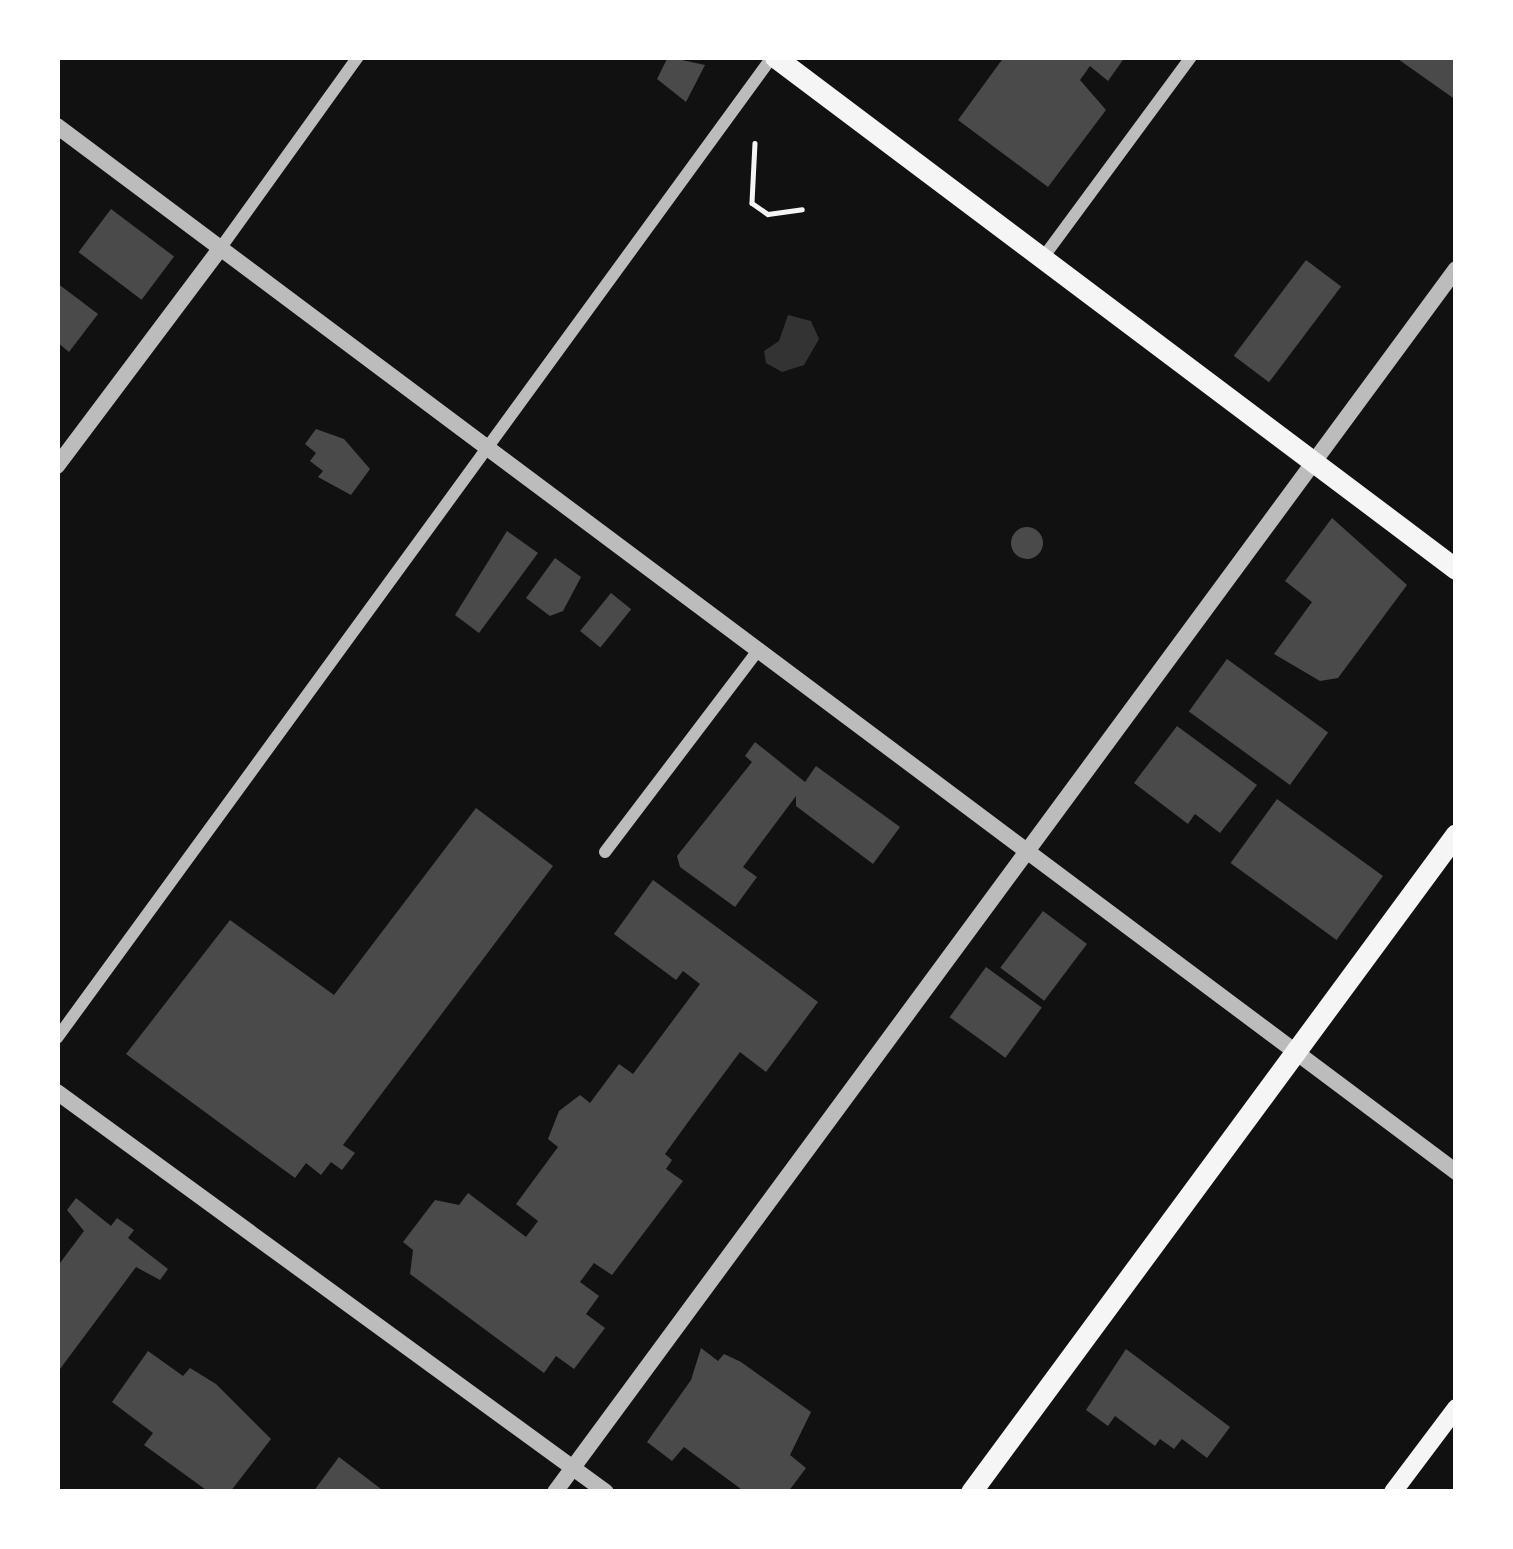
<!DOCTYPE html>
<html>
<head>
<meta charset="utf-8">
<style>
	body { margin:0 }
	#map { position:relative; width:1513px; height:1549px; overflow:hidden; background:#111; font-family:"Roboto Condensed",sans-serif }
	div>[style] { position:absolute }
	.water>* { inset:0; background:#333 }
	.building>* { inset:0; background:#4a4a4a; transform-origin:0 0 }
	.round { border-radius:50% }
	.path>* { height:4.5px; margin:-2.25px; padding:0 2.25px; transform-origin:2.25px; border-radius:2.25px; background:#f5f5f5 }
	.minor>* { height:12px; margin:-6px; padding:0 6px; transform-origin:6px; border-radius:6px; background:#bcbcbc }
	.tertiary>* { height:16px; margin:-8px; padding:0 8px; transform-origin:8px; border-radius:8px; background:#bcbcbc }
	.secondary>* { height:18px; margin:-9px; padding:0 9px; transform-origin:9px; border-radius:9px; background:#f5f5f5 }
	.primary>* { height:21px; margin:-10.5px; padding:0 10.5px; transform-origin:10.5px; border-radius:10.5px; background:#f5f5f5 }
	span { translate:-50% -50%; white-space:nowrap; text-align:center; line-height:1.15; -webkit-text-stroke:10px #fff; paint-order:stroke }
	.frame { position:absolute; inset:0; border:60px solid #fff; pointer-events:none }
</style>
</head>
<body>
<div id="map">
	<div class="water">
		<i style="clip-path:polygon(788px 315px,811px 321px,819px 339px,804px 365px,782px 372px,766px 363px,764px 351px,779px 341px)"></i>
	</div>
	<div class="building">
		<i style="clip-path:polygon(668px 57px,705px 65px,686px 102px,657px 79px)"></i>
		<i style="clip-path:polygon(1004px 57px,1125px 57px,1108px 81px,1090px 66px,1080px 80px,1106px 110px,1048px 187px,958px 120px)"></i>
		<i style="clip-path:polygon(1395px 57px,1456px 57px,1456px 100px)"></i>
		<i style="left:111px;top:209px;width:79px;height:54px;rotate:37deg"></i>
		<i style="left:1306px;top:260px;width:44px;height:120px;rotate:37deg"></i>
		<i style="clip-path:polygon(57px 283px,98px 314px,69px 352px,57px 342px)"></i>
		<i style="clip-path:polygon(316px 429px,344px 439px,370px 469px,351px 495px,318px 477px,323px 471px,310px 461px,316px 453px,305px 444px)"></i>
		<i style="clip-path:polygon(1332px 518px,1407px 585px,1338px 678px,1320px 681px,1274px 654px,1312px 602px,1285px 581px)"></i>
		<i class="round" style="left:1011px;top:527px;width:32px;height:32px"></i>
		<i style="clip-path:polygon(507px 531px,538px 553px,479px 633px,455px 615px)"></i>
		<i style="clip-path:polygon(555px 558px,581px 577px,563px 611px,550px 616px,526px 598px)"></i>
		<i style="left:611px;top:593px;width:26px;height:49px;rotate:39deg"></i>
		<i style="left:1227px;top:659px;width:125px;height:65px;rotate:36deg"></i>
		<i style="clip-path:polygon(1177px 726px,1257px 785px,1220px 833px,1195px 814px,1188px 824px,1134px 783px)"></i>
		<i style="clip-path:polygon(755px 742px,805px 782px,816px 766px,900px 827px,873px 864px,796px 806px,796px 796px,743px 867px,757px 877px,735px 907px,680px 867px,677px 856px,752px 762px,745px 756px)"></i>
		<i style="left:1277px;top:799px;width:131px;height:79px;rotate:36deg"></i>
		<i style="clip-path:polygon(476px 808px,553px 866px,343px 1145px,355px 1153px,342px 1170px,331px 1162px,321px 1175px,306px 1163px,295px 1178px,126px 1054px,230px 920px,334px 995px)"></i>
		<i style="clip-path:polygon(653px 880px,818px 1002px,766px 1072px,740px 1052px,691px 1118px,665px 1154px,672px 1160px,666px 1169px,683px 1181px,612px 1275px,594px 1263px,580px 1282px,599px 1296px,586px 1314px,605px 1328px,574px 1369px,556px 1356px,544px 1373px,410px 1274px,413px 1250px,403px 1242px,435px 1200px,459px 1205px,468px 1193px,526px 1237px,538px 1221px,516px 1204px,558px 1147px,548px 1139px,559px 1111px,580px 1095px,590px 1103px,619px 1064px,633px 1074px,700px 984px,683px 971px,676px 980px,614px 934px)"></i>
		<i style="left:1043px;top:911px;width:55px;height:71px;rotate:37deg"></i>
		<i style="left:986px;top:967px;width:69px;height:62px;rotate:36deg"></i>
		<i style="clip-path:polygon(76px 1198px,111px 1226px,117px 1218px,134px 1230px,128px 1238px,168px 1269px,160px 1280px,136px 1267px,57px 1373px,57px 1267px,84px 1231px,67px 1210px)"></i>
		<i style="clip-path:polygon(701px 1348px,718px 1361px,724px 1354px,741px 1362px,811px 1412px,790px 1455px,806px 1468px,788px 1492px,745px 1492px,684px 1447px,672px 1461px,647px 1442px,691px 1380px)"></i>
		<i style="clip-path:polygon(1126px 1349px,1230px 1427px,1207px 1458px,1182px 1439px,1174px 1449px,1160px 1439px,1155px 1446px,1115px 1416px,1108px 1426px,1086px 1410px)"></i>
		<i style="clip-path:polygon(148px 1351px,183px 1376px,190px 1368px,216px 1384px,271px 1439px,230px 1492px,209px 1492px,144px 1445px,153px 1433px,112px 1402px)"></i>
		<i style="clip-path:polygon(339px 1457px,385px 1492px,313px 1492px)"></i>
	</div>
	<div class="path">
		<i style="left:755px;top:143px;width:60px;rotate:92.9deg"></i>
		<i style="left:752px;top:203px;width:19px;rotate:35deg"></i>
		<i style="left:768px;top:214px;width:34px;rotate:-8deg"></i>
	</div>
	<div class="minor">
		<i style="left:222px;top:246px;width:233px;rotate:-54.3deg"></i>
		<i style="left:1042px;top:259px;width:251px;rotate:-53.6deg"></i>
		<i style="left:605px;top:852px;width:255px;rotate:-52.8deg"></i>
		<i style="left:57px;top:1038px;width:1214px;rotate:-53.91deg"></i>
	</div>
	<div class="tertiary">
		<i style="left:57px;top:126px;width:1747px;rotate:36.78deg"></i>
		<i style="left:57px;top:466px;width:275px;rotate:-53.1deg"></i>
		<i style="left:57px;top:1092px;width:679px;rotate:36.08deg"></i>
		<i style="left:555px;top:1492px;width:1519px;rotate:-53.62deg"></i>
	</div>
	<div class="secondary">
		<i style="left:1393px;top:1492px;width:105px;rotate:-53.1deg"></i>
	</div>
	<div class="primary">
		<i style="left:775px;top:57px;width:852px;rotate:36.94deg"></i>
		<i style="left:971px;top:1492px;width:817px;rotate:-53.61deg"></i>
	</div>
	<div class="frame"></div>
</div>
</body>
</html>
